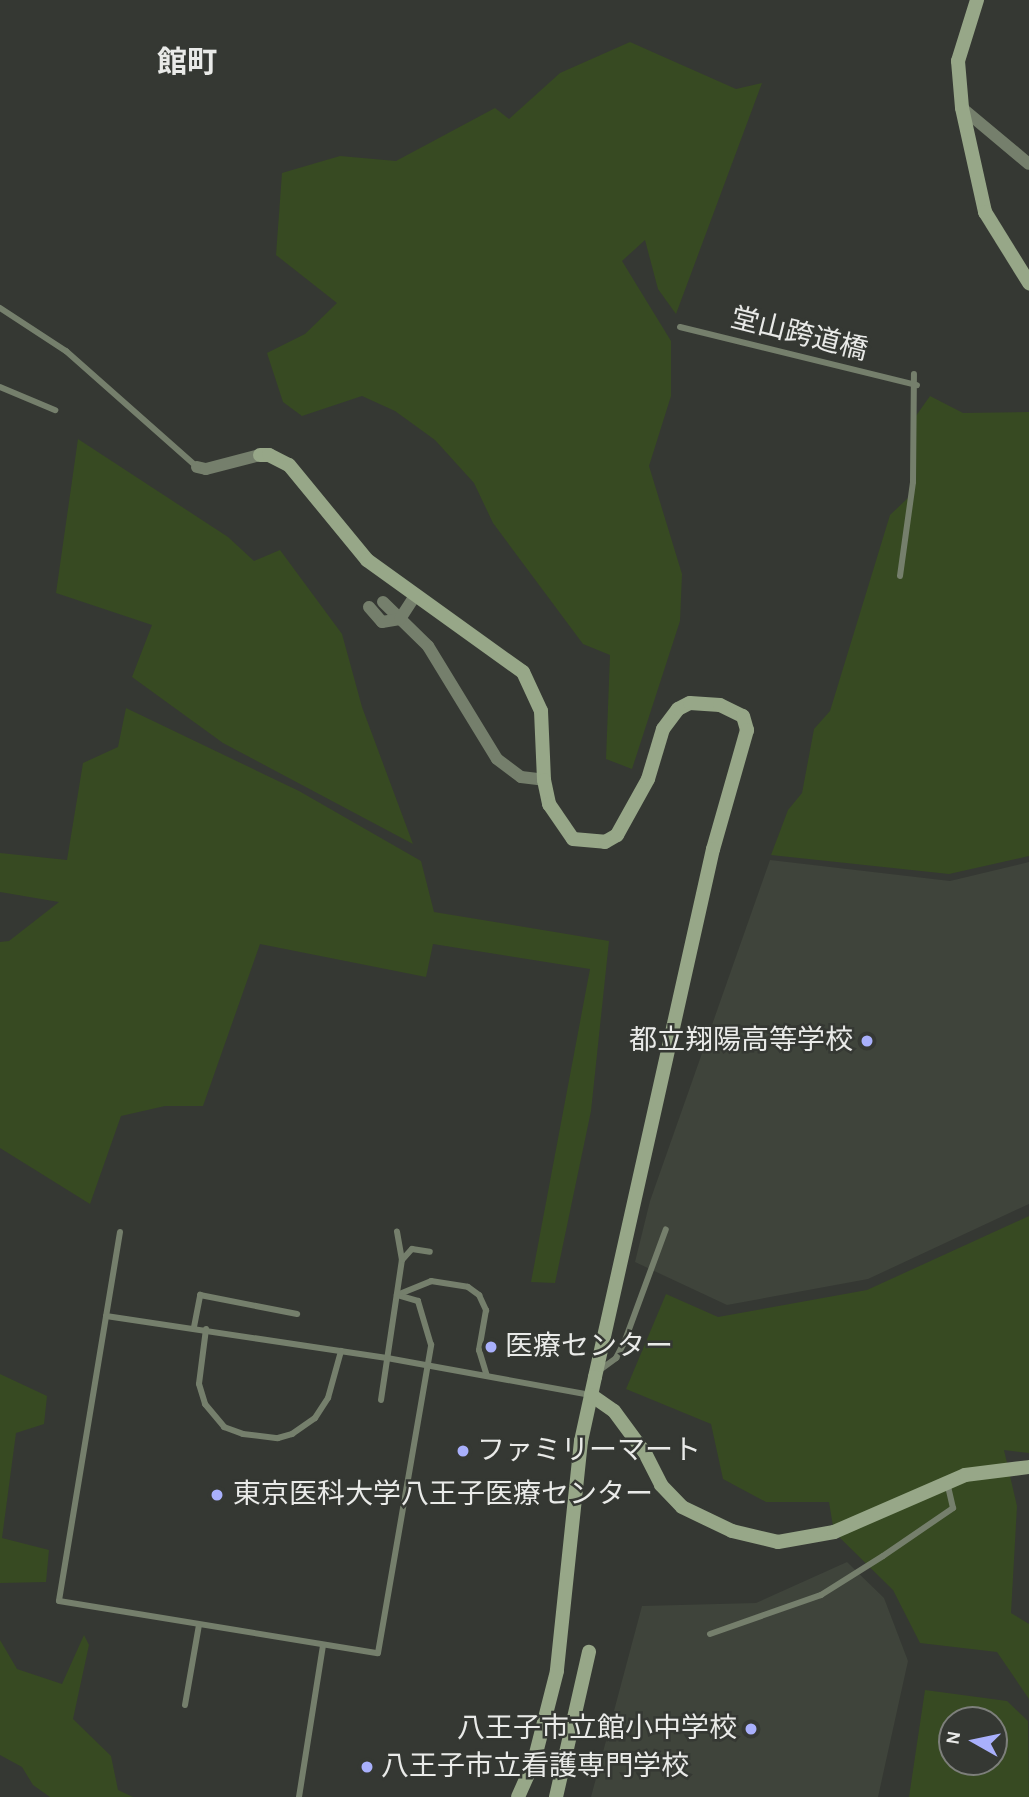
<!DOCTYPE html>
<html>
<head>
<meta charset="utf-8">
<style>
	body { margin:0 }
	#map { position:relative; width:1029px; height:1797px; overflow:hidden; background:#353833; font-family:"Alegreya Sans","Noto Sans JP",sans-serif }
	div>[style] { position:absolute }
	.built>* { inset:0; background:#3f443b }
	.green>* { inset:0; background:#374a22 }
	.lane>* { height:6px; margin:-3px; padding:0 3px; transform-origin:3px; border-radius:3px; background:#757f6c }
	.street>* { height:12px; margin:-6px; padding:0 6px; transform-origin:6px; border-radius:6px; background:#757f6c }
	.secondary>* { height:14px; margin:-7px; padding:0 7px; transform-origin:7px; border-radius:7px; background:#97a788 }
	.dots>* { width:19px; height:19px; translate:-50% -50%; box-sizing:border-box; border:4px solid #353833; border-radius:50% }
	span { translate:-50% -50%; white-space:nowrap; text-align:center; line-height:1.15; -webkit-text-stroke:5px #353833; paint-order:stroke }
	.street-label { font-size:28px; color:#e9eae8 }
	.poi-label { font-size:28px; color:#e9eae8 }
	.right { translate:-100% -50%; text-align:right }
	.left { translate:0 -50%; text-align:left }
	.neighbourhood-label { font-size:30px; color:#e9eae8; font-weight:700 }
	.north { position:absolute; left:938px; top:1706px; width:70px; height:70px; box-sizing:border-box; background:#353833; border:2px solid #7d7f7b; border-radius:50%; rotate:279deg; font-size:19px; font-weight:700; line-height:28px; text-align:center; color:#e9eae8 }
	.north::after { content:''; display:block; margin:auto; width:24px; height:32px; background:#a9b0fc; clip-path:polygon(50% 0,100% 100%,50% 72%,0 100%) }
</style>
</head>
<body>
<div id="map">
	<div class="built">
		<i style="clip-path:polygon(770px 860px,950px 881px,1029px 862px,1029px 1204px,868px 1279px,727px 1305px,635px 1262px,650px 1201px)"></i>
		<i style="clip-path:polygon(847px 1562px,884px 1598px,908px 1661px,878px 1797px,591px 1797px,642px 1606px,756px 1603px)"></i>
	</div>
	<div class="green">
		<i style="clip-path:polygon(630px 42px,736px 89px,762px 83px,676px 314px,658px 289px,645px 240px,622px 261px,671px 341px,671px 396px,649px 466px,682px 574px,680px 621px,632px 769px,606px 759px,610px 655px,583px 644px,493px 523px,474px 483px,435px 440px,395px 411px,362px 396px,302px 416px,283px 402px,267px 353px,305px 334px,337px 303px,276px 255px,282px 173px,340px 156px,396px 161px,495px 108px,509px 119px,560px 73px)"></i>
		<i style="clip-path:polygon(930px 396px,963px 413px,1029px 412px,1029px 856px,949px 874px,771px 855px,788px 810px,802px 793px,814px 729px,830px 711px,890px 515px,910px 496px,913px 420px)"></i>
		<i style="clip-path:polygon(78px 439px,228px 537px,254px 561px,280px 550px,342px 634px,362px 707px,413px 844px,223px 743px,132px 677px,152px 625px,56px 593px)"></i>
		<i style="clip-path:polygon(126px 708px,299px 791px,421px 861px,434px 912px,609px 941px,591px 1111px,555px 1283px,531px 1282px,590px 969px,433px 944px,426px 977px,260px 944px,203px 1106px,165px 1106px,121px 1116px,90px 1204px,0 1148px,0 942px,9px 941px,59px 902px,0 892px,0 853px,67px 860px,83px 763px,118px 747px)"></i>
		<i style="clip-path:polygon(1029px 1216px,1029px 1453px,1004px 1450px,1017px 1506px,1011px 1613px,1029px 1624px,1029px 1699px,997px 1652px,920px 1643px,893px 1590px,834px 1532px,829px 1502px,766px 1502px,723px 1479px,711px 1424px,626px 1389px,666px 1294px,718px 1317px,867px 1290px)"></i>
		<i style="clip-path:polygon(0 1374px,47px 1396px,44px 1424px,16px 1433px,2px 1538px,49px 1550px,46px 1582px,0 1583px)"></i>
		<i style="clip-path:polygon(84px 1635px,89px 1645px,73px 1719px,111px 1756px,118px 1790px,133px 1797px,50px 1797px,33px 1785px,22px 1767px,0 1755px,0 1640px,17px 1669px,62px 1684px)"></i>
		<i style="clip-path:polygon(evenodd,925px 1690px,1007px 1701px,1028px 1721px,1029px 1797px,909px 1797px,925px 1690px,952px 1720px,994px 1720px,994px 1762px,952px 1762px,952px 1720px)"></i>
	</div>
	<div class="lane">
		<i style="left:0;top:308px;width:79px;rotate:33.1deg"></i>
		<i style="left:66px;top:351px;width:175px;rotate:41.5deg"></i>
		<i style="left:680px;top:327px;width:244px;rotate:13.8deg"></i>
		<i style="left:0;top:387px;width:60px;rotate:22.7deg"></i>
		<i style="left:900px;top:576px;width:95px;rotate:-82.1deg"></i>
		<i style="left:913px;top:482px;width:108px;rotate:-89.5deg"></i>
		<i style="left:120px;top:1232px;width:374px;rotate:99.4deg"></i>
		<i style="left:59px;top:1601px;width:323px;rotate:9.3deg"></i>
		<i style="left:378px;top:1653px;width:313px;rotate:-80.2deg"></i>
		<i style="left:431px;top:1345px;width:46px;rotate:-106.5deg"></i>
		<i style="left:418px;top:1301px;width:22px;rotate:-164deg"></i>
		<i style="left:402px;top:1260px;width:15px;rotate:-48deg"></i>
		<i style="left:412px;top:1249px;width:18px;rotate:9deg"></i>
		<i style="left:397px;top:1295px;width:37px;rotate:-22deg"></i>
		<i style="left:431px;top:1281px;width:37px;rotate:9deg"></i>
		<i style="left:468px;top:1287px;width:14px;rotate:36deg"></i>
		<i style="left:479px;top:1295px;width:17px;rotate:65deg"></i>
		<i style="left:486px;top:1310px;width:41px;rotate:99.9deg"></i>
		<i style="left:479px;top:1350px;width:27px;rotate:73deg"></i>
		<i style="left:106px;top:1316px;width:284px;rotate:8.5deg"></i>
		<i style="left:387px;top:1358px;width:207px;rotate:10.3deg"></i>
		<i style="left:194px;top:1327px;width:33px;rotate:-79deg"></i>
		<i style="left:200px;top:1295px;width:99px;rotate:11.1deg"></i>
		<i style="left:206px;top:1329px;width:55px;rotate:97.3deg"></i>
		<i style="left:199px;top:1384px;width:21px;rotate:73deg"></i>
		<i style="left:205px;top:1404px;width:30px;rotate:50deg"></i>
		<i style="left:224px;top:1427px;width:20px;rotate:20deg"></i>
		<i style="left:243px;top:1434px;width:35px;rotate:7deg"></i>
		<i style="left:278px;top:1438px;width:15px;rotate:-16deg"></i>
		<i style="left:292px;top:1434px;width:28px;rotate:-35deg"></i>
		<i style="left:315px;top:1418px;width:24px;rotate:-57deg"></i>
		<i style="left:328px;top:1398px;width:49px;rotate:-74.5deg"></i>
		<i style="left:597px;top:1372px;width:24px;rotate:-36deg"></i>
		<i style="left:616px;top:1358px;width:17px;rotate:-62deg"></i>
		<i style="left:624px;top:1343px;width:121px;rotate:-69.8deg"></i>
		<i style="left:381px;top:1400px;width:142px;rotate:-81.5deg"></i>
		<i style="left:402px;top:1260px;width:29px;rotate:-100deg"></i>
		<i style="left:710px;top:1634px;width:118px;rotate:-19.4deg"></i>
		<i style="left:821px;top:1595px;width:73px;rotate:-32.2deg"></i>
		<i style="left:883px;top:1556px;width:85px;rotate:-34.4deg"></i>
		<i style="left:953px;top:1508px;width:26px;rotate:-103deg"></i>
		<i style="left:185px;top:1705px;width:81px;rotate:-80.1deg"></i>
		<i style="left:299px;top:1797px;width:154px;rotate:-81deg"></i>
	</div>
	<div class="street">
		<i style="left:962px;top:108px;width:87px;rotate:39.9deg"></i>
		<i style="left:197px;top:467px;width:9px;rotate:13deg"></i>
		<i style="left:206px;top:469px;width:56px;rotate:-14.5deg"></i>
		<i style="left:383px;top:602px;width:63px;rotate:44.4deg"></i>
		<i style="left:428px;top:646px;width:132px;rotate:58.6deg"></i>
		<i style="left:497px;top:759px;width:30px;rotate:37deg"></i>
		<i style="left:521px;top:777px;width:23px;rotate:7deg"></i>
		<i style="left:369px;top:607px;width:20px;rotate:49deg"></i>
		<i style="left:382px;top:622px;width:18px;rotate:-9deg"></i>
		<i style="left:400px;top:619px;width:27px;rotate:-57deg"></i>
	</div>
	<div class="secondary">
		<i style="left:977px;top:0;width:64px;rotate:107.3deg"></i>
		<i style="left:958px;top:61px;width:47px;rotate:85.1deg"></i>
		<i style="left:962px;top:108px;width:107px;rotate:77.5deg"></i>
		<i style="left:985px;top:212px;width:84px;rotate:58.2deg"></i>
		<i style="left:260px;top:455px;width:9px"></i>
		<i style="left:269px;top:455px;width:22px;rotate:27deg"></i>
		<i style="left:289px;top:465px;width:123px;rotate:50.6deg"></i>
		<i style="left:367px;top:560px;width:192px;rotate:35.7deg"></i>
		<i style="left:523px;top:672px;width:43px;rotate:65.2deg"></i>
		<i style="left:541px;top:711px;width:69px;rotate:87.5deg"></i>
		<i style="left:544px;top:780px;width:25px;rotate:78deg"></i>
		<i style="left:549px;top:804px;width:42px;rotate:55.6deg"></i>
		<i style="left:573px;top:839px;width:32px;rotate:5deg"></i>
		<i style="left:605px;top:842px;width:14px;rotate:-30deg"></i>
		<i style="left:617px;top:835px;width:64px;rotate:-61deg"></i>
		<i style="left:648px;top:779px;width:52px;rotate:-73.3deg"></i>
		<i style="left:663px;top:729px;width:25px;rotate:-53deg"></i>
		<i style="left:678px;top:709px;width:13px;rotate:-27deg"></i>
		<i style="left:690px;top:703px;width:30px;rotate:4deg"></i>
		<i style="left:720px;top:705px;width:25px;rotate:26deg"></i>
		<i style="left:743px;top:716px;width:15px;rotate:74deg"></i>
		<i style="left:747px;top:730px;width:124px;rotate:105.9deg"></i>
		<i style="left:713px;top:849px;width:541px;rotate:102.6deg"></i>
		<i style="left:595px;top:1377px;width:66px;rotate:102.3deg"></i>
		<i style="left:581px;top:1441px;width:231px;rotate:96deg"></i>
		<i style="left:557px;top:1671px;width:93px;rotate:104.3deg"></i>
		<i style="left:534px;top:1761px;width:39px;rotate:114deg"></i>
		<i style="left:591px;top:1395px;width:28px;rotate:35deg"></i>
		<i style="left:614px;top:1411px;width:52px;rotate:53.6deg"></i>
		<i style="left:645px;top:1453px;width:36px;rotate:63deg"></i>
		<i style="left:661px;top:1485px;width:30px;rotate:46deg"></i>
		<i style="left:682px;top:1507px;width:55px;rotate:25.6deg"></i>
		<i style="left:732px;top:1531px;width:47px;rotate:13.4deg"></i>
		<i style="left:778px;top:1542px;width:57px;rotate:-10.1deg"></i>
		<i style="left:834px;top:1532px;width:143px;rotate:-23.5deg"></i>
		<i style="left:965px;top:1475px;width:64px;rotate:-7.1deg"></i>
		<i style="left:556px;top:1797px;width:149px;rotate:-77.2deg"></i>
	</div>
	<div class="dots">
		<i style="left:867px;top:1041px;background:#a9b0fc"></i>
		<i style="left:491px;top:1347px;background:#a9b0fc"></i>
		<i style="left:463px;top:1451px;background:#a9b0fc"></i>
		<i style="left:217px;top:1495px;background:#a9b0fc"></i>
		<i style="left:751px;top:1729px;background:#a9b0fc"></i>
		<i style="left:367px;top:1767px;background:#a9b0fc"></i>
	</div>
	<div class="street-label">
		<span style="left:799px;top:335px;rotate:14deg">堂山跨道橋</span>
	</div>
	<div class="poi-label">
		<span class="right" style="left:853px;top:1041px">都立翔陽高等学校</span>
		<span class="left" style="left:505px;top:1347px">医療センター</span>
		<span class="left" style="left:477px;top:1451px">ファミリーマート</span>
		<span class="left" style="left:233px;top:1495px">東京医科大学八王子医療センター</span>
		<span class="right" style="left:737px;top:1729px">八王子市立館小中学校</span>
		<span class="left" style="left:381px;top:1767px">八王子市立看護専門学校</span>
	</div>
	<div class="neighbourhood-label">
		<span style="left:187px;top:63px">館町</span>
	</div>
	<div class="north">N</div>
</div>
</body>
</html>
